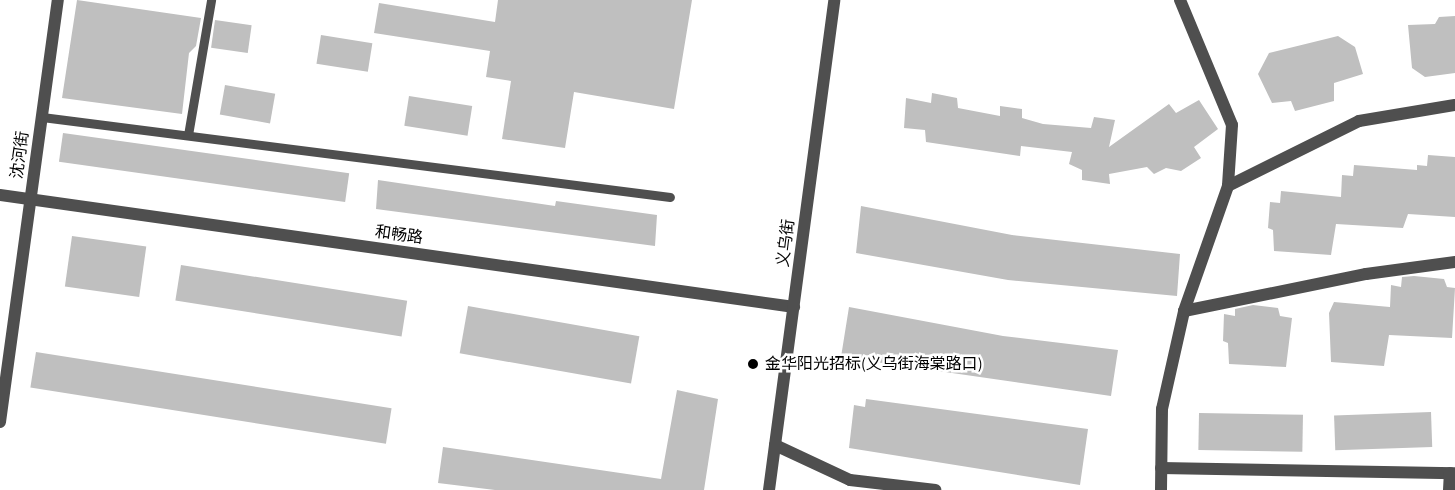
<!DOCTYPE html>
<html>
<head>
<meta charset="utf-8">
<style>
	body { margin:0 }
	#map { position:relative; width:1455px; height:490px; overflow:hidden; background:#fff; font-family:"Source Sans 3","Noto Sans SC",sans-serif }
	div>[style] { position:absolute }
	.building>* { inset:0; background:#bfbfbf; transform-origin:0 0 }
	.service>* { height:9px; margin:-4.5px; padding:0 4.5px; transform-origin:4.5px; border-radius:4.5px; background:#4f4f4f }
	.minor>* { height:12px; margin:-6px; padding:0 6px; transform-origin:6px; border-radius:6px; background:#4f4f4f }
	.tertiary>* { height:12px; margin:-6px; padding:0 6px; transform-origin:6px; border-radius:6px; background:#4f4f4f }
	.dots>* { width:16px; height:16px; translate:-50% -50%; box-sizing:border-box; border:3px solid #fff; border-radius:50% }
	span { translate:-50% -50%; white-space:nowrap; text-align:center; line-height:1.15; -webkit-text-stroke:5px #fff; paint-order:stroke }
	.street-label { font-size:16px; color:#000 }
	.poi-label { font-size:16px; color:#000 }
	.left { translate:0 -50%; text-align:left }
</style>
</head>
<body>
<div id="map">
	<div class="building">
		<i style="clip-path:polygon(77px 0,201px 18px,196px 46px,189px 53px,182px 114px,62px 98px)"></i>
		<i style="clip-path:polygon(498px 0,692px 0,674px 109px,574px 92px,565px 148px,502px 139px,511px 81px,486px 77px,490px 51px,374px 33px,379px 3px,495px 22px)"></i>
		<i style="clip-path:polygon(1455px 16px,1455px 73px,1425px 77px,1412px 68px,1408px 25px,1435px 24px,1439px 17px)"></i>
		<i style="left:215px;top:20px;width:37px;height:28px;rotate:8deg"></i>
		<i style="left:321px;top:35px;width:52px;height:29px;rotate:9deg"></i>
		<i style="clip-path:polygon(1338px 36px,1355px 47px,1363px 74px,1334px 83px,1334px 101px,1295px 111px,1291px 101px,1272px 103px,1258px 74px,1269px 53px)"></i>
		<i style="left:225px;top:85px;width:51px;height:30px;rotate:10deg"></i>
		<i style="clip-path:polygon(932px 93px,957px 98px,958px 108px,1000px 116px,1000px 106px,1022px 109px,1022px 118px,1043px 124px,1091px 128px,1094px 117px,1115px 120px,1109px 147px,1169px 104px,1176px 113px,1199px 100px,1218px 129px,1194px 147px,1201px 158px,1181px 171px,1166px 168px,1154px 174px,1147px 167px,1109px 174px,1110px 184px,1082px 180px,1082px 170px,1069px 164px,1072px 152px,1021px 146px,1020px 156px,926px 142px,925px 130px,904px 128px,906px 98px,931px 103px)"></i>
		<i style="left:409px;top:96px;width:64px;height:30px;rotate:9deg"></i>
		<i style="left:63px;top:133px;width:289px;height:29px;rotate:8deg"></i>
		<i style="clip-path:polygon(1428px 155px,1455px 157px,1455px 217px,1408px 214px,1403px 228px,1336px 224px,1331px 255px,1274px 251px,1273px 230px,1268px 228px,1270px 202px,1280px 203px,1281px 191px,1341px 197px,1342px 175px,1353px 176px,1354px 165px,1417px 170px,1417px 165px,1427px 166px)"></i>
		<i style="clip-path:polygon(378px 180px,555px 206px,556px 201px,657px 215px,655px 246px,376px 209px)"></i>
		<i style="clip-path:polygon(861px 206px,1012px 235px,1180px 254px,1177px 296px,1008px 280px,856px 253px)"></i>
		<i style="left:72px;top:236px;width:75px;height:51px;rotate:8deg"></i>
		<i style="left:181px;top:265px;width:229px;height:36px;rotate:9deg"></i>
		<i style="clip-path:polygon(1414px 276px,1444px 279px,1447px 287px,1455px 288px,1452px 338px,1389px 335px,1384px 366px,1331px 362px,1329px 313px,1334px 302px,1390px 307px,1391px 285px,1401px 287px,1402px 277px)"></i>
		<i style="clip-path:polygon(1253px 305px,1278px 308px,1280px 316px,1292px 318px,1286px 367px,1229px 364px,1228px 343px,1223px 341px,1224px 314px,1235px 316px,1235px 309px)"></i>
		<i style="left:468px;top:306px;width:174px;height:48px;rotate:10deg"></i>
		<i style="clip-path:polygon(849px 307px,1003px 336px,1118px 350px,1111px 396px,841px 357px)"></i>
		<i style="left:36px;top:352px;width:360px;height:36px;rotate:9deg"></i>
		<i style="clip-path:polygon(677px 390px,718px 399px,704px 490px,495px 490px,438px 483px,443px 447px,661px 479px)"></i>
		<i style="clip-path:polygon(866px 399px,1088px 429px,1080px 485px,849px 448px,854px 405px,865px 407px)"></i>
		<i style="left:1431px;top:412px;width:35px;height:97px;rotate:88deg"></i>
		<i style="left:1199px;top:413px;width:104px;height:37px;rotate:1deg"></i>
	</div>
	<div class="service">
		<i style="left:42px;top:117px;width:633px;rotate:7.26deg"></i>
		<i style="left:188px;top:135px;width:137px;rotate:-80.3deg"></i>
	</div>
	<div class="minor">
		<i style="left:1180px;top:0;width:135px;rotate:67.4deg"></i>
		<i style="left:1232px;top:125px;width:61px;rotate:93.8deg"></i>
		<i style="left:1184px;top:311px;width:186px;rotate:-11.5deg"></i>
		<i style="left:1366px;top:274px;width:90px;rotate:-7.7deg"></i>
		<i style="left:775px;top:445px;width:83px;rotate:25deg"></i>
		<i style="left:850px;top:480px;width:86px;rotate:6.7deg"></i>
		<i style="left:1161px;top:468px;width:294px;rotate:1deg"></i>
		<i style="left:1161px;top:490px;width:81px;rotate:-89.3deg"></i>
		<i style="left:1162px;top:409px;width:100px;rotate:-77.3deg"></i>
		<i style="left:1184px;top:311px;width:133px;rotate:-70.6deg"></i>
		<i style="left:1228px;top:186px;width:146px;rotate:-26.4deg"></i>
		<i style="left:1359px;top:121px;width:97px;rotate:-9.5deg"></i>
		<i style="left:1449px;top:490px;width:17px;rotate:-87deg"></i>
	</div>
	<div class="tertiary">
		<i style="left:0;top:195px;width:802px;rotate:8.03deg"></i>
		<i style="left:0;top:422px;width:426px;rotate:-82.2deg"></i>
		<i style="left:769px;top:490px;width:494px;rotate:-82.4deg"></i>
	</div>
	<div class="dots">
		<i style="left:753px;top:364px;background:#000"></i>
	</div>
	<div class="street-label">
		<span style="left:20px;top:155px;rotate:-82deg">沈河街</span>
		<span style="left:399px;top:235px;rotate:8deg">和畅路</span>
		<span style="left:786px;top:243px;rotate:-83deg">义乌街</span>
	</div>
	<div class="poi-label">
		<span class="left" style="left:765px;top:364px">金华阳光招标(义乌街海棠路口)</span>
	</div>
</div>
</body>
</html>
